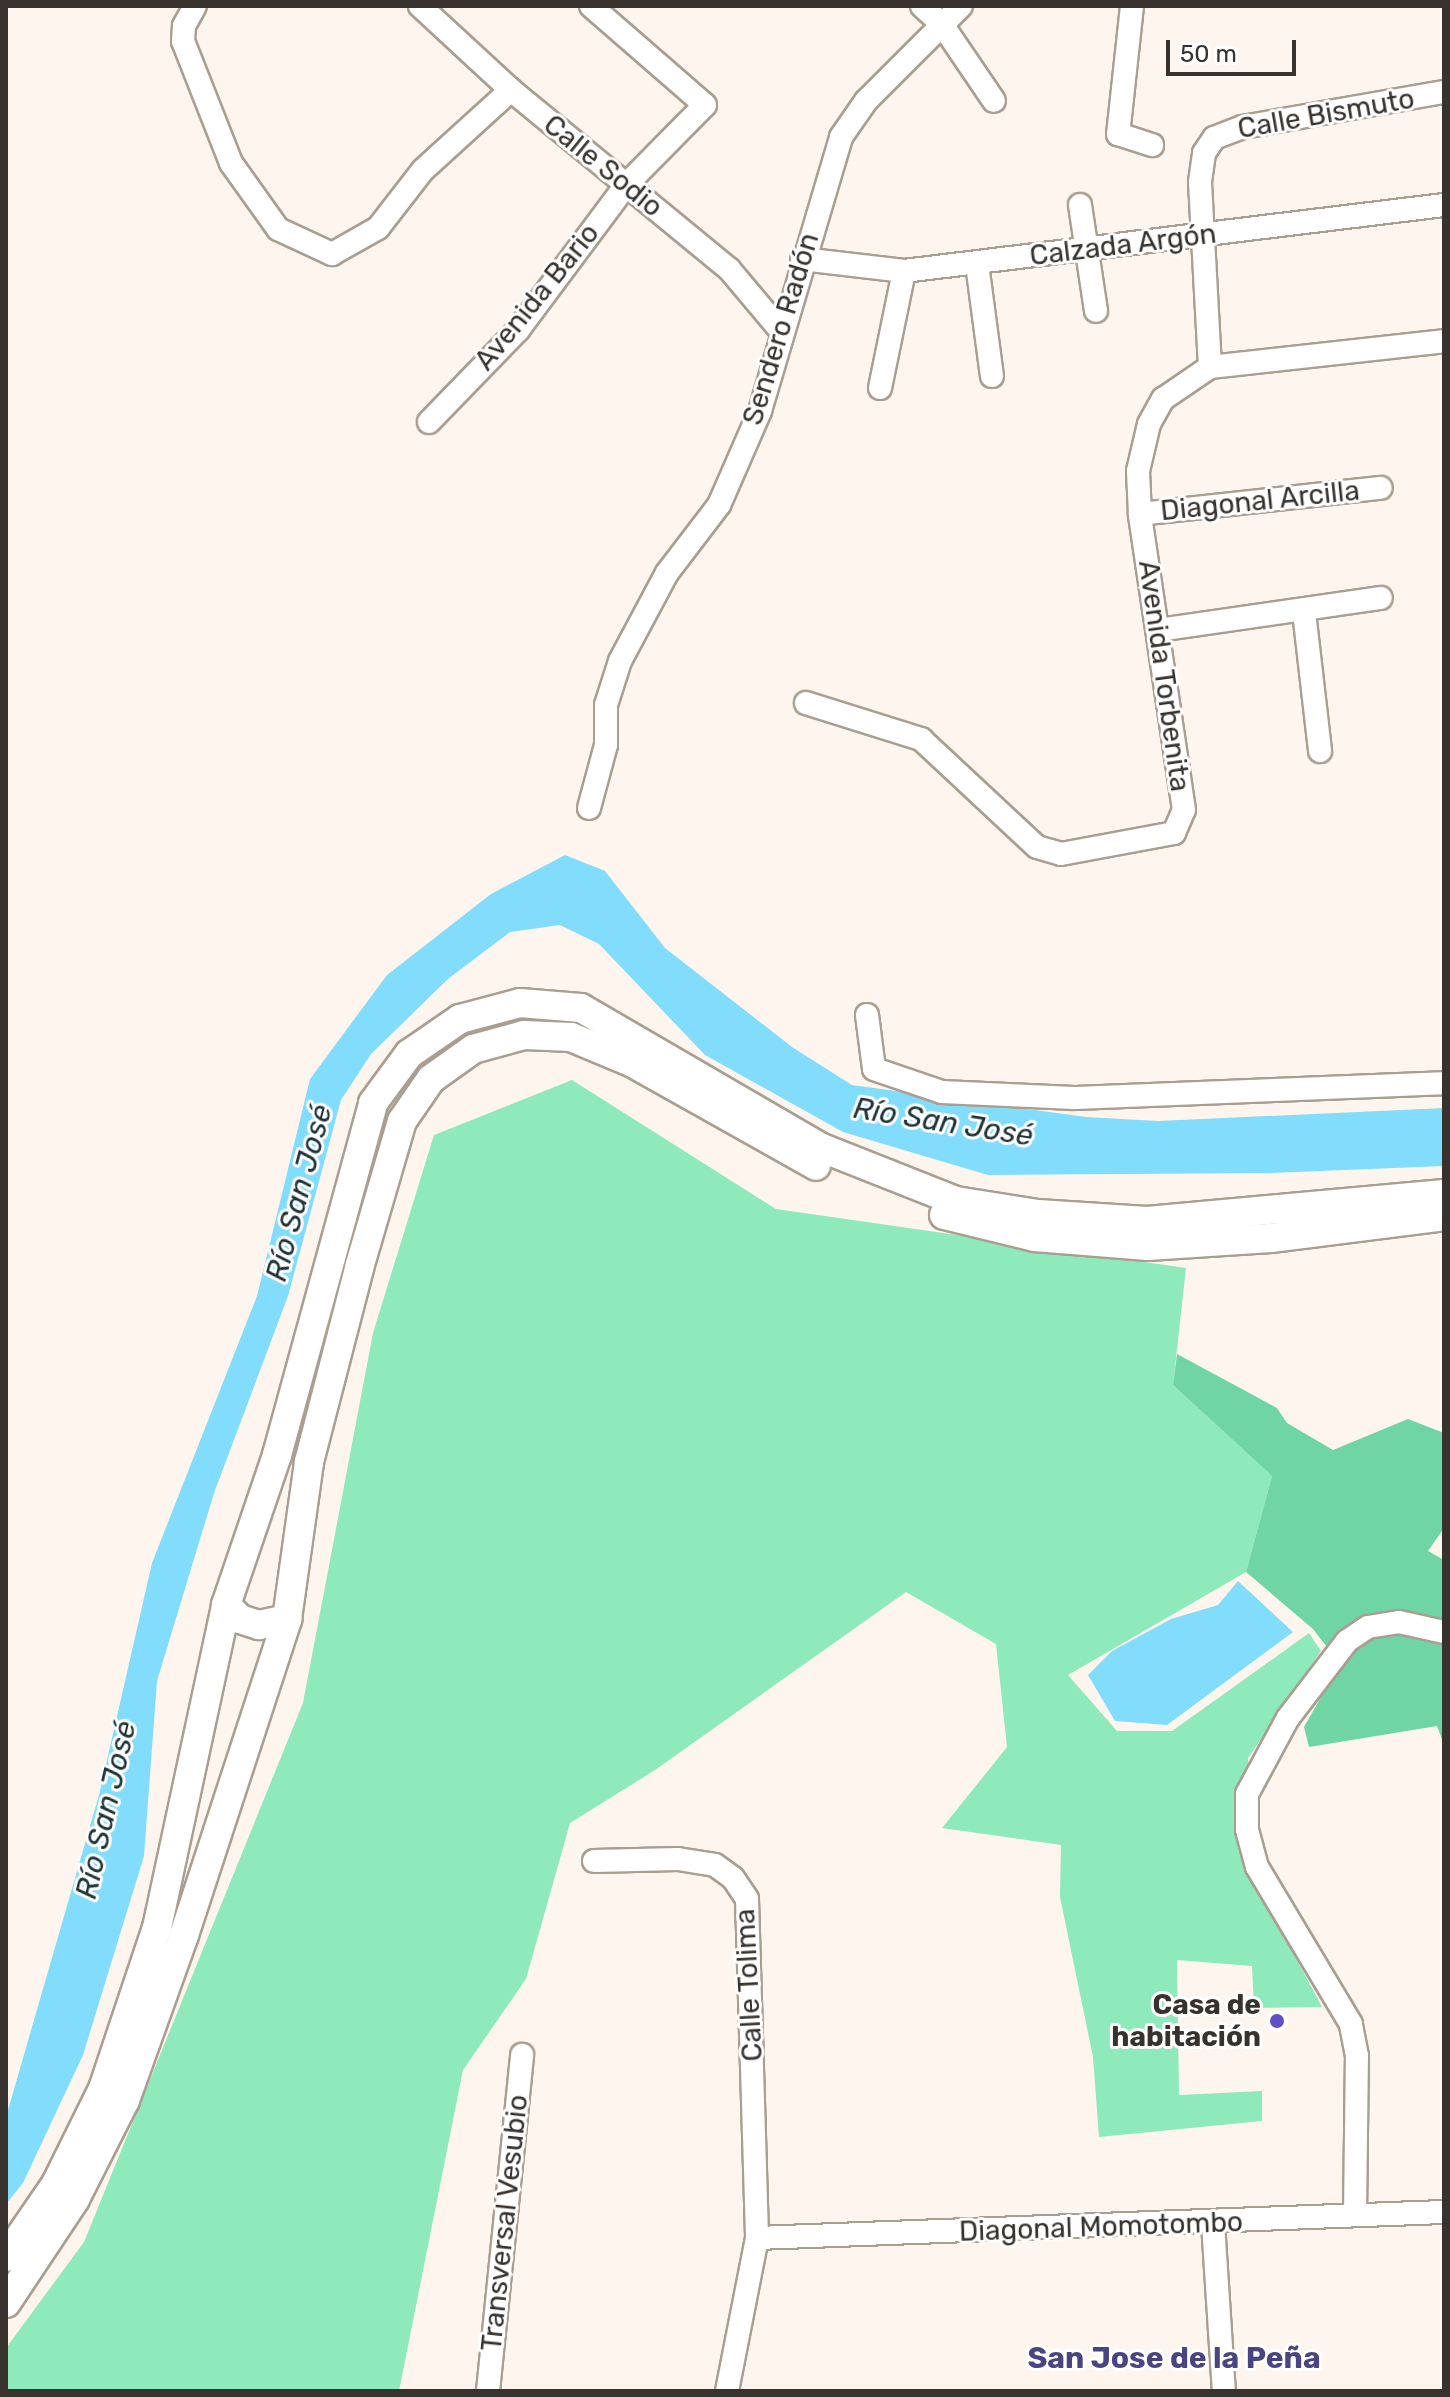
<!DOCTYPE html>
<html>
<head>
<meta charset="utf-8">
<style>
	body { margin:0 }
	#map { position:relative; width:1450px; height:2397px; overflow:hidden; background:#fef6ee; font-family:Rubik,sans-serif }
	div>[style] { position:absolute }
	.green>* { inset:0; background:#8ee9bb }
	.forest>* { inset:0; background:#6fd5a4 }
	.water>* { inset:0; background:#82dcfb }
	.roads { filter:drop-shadow(2px 0 #aa9e91) drop-shadow(-2px 0 #aa9e91) drop-shadow(0 2px #aa9e91) drop-shadow(0 -2px #aa9e91) }
	.minor>* { height:22px; margin:-11px; padding:0 11px; transform-origin:11px; border-radius:11px; background:#fff }
	.major>* { height:28px; margin:-14px; padding:0 14px; transform-origin:14px; border-radius:14px; background:#fff }
	.dots>* { width:22px; height:22px; translate:-50% -50%; box-sizing:border-box; border:4px solid #fff; border-radius:50% }
	span { translate:-50% -50%; white-space:nowrap; text-align:center; line-height:1.15; -webkit-text-stroke:6px #fff; paint-order:stroke }
	.street-label { font-size:28px; color:#37322d }
	.poi-label { font-size:28px; color:#37322d; font-weight:700 }
	.right { translate:-100% -50%; text-align:right }
	.water-label { font-size:30px; color:#1d3239; font-style:italic }
	.neighbourhood-label { font-size:30px; color:#494583; font-weight:700 }
	.frame { position:absolute; inset:0; border:8px solid #37322d; pointer-events:none }
	.scale { position:absolute; left:1166px; top:40px; width:130px; height:36px; box-sizing:border-box; border:4px solid #37322d; border-top:0; padding-left:10px; font-size:24px; line-height:28px; white-space:nowrap; color:#37322d; -webkit-text-stroke:6px #fff; paint-order:stroke }
</style>
</head>
<body>
<div id="map">
	<div class="green">
		<i style="clip-path:polygon(572px 1080px,776px 1209px,1186px 1268px,1173px 1385px,1272px 1476px,1246px 1572px,1068px 1675px,1117px 1731px,1172px 1731px,1309px 1633px,1321px 1651px,1248px 1758px,1247px 1829px,1256px 1883px,1322px 2007px,1254px 2008px,1252px 1966px,1177px 1960px,1179px 2095px,1262px 2091px,1262px 2121px,1099px 2137px,1093px 2057px,1060px 1897px,1061px 1845px,942px 1828px,1007px 1747px,996px 1644px,906px 1592px,655px 1770px,570px 1823px,526px 1979px,463px 2070px,399px 2391px,6px 2391px,6px 2348px,84px 2242px,303px 1703px,373px 1333px,434px 1135px)"></i>
	</div>
	<div class="forest">
		<i style="clip-path:polygon(1177px 1354px,1277px 1408px,1287px 1423px,1333px 1450px,1408px 1419px,1444px 1433px,1444px 1528px,1428px 1551px,1444px 1560px,1444px 1745px,1437px 1726px,1309px 1747px,1304px 1727px,1340px 1664px,1313px 1629px,1246px 1572px,1272px 1476px,1173px 1385px)"></i>
	</div>
	<div class="water">
		<i style="clip-path:polygon(565px 855px,605px 871px,665px 948px,792px 1047px,852px 1085px,1086px 1117px,1158px 1121px,1444px 1108px,1444px 1166px,1269px 1173px,988px 1175px,843px 1132px,705px 1055px,599px 944px,560px 925px,510px 932px,448px 979px,371px 1054px,341px 1100px,288px 1296px,214px 1493px,157px 1681px,144px 1856px,83px 2055px,23px 2183px,6px 2204px,6px 2117px,99px 1795px,152px 1563px,257px 1296px,310px 1079px,387px 975px,491px 894px)"></i>
		<i style="clip-path:polygon(1238px 1581px,1293px 1632px,1167px 1725px,1115px 1721px,1088px 1675px,1112px 1651px,1171px 1619px,1218px 1605px)"></i>
	</div>
	<div class="roads">
		<div class="minor">
			<i style="left:195px;top:6px;width:23px;rotate:119deg"></i>
			<i style="left:184px;top:26px;width:15px;rotate:94deg"></i>
			<i style="left:183px;top:41px;width:131px;rotate:68.5deg"></i>
			<i style="left:231px;top:163px;width:81px;rotate:54.5deg"></i>
			<i style="left:278px;top:229px;width:60px;rotate:24.8deg"></i>
			<i style="left:332px;top:254px;width:53px;rotate:-29.5deg"></i>
			<i style="left:378px;top:228px;width:73px;rotate:-52.2deg"></i>
			<i style="left:423px;top:170px;width:119px;rotate:-42.3deg"></i>
			<i style="left:420px;top:6px;width:124px;rotate:42.7deg"></i>
			<i style="left:511px;top:90px;width:282px;rotate:39.4deg"></i>
			<i style="left:729px;top:269px;width:81px;rotate:50deg"></i>
			<i style="left:922px;top:6px;width:25px;rotate:42deg"></i>
			<i style="left:941px;top:23px;width:94px;rotate:55.8deg"></i>
			<i style="left:1132px;top:6px;width:129px;rotate:96.2deg"></i>
			<i style="left:1118px;top:134px;width:36px;rotate:18deg"></i>
			<i style="left:1080px;top:205px;width:107px;rotate:81.4deg"></i>
			<i style="left:802px;top:259px;width:103px;rotate:6.7deg"></i>
			<i style="left:904px;top:271px;width:544px;rotate:-6.97deg"></i>
			<i style="left:977px;top:264px;width:113px;rotate:82.4deg"></i>
			<i style="left:1210px;top:367px;width:185px;rotate:-93.1deg"></i>
			<i style="left:1200px;top:182px;width:29px;rotate:-82deg"></i>
			<i style="left:1204px;top:153px;width:18px;rotate:-56deg"></i>
			<i style="left:1214px;top:138px;width:31px;rotate:-21deg"></i>
			<i style="left:1243px;top:127px;width:204px;rotate:-9.9deg"></i>
			<i style="left:880px;top:388px;width:119px;rotate:-78.4deg"></i>
			<i style="left:429px;top:422px;width:128px;rotate:-45.9deg"></i>
			<i style="left:518px;top:330px;width:181px;rotate:-53.3deg"></i>
			<i style="left:626px;top:185px;width:112px;rotate:-45.4deg"></i>
			<i style="left:705px;top:105px;width:151px;rotate:-139deg"></i>
			<i style="left:1140px;top:514px;width:242px;rotate:-6.2deg"></i>
			<i style="left:1304px;top:612px;width:140px;rotate:83.4deg"></i>
			<i style="left:1158px;top:630px;width:225px;rotate:-8.2deg"></i>
			<i style="left:806px;top:703px;width:121px;rotate:17.4deg"></i>
			<i style="left:921px;top:739px;width:158px;rotate:43deg"></i>
			<i style="left:1037px;top:847px;width:25px;rotate:16deg"></i>
			<i style="left:1061px;top:854px;width:115px;rotate:-10.5deg"></i>
			<i style="left:1174px;top:833px;width:25px;rotate:-67deg"></i>
			<i style="left:1184px;top:810px;width:299px;rotate:-98.5deg"></i>
			<i style="left:1140px;top:514px;width:43px;rotate:-92.7deg"></i>
			<i style="left:1138px;top:471px;width:48px;rotate:-76.8deg"></i>
			<i style="left:1149px;top:424px;width:29px;rotate:-61deg"></i>
			<i style="left:1163px;top:399px;width:57px;rotate:-34.2deg"></i>
			<i style="left:1210px;top:367px;width:235px;rotate:-6.3deg"></i>
			<i style="left:589px;top:808px;width:65px;rotate:-74.9deg"></i>
			<i style="left:606px;top:745px;width:40px;rotate:-90deg"></i>
			<i style="left:606px;top:705px;width:46px;rotate:-72.3deg"></i>
			<i style="left:620px;top:661px;width:100px;rotate:-61.9deg"></i>
			<i style="left:667px;top:573px;width:86px;rotate:-52.6deg"></i>
			<i style="left:719px;top:505px;width:103px;rotate:-66.4deg"></i>
			<i style="left:760px;top:411px;width:286px;rotate:-73.5deg"></i>
			<i style="left:841px;top:137px;width:44px;rotate:-55.2deg"></i>
			<i style="left:866px;top:101px;width:134px;rotate:-45deg"></i>
			<i style="left:867px;top:1015px;width:54px;rotate:82.6deg"></i>
			<i style="left:874px;top:1069px;width:72px;rotate:18.7deg"></i>
			<i style="left:942px;top:1092px;width:132px;rotate:2.6deg"></i>
			<i style="left:1074px;top:1098px;width:370px;rotate:-2.3deg"></i>
			<i style="left:594px;top:1861px;width:84px;rotate:-1.4deg"></i>
			<i style="left:678px;top:1859px;width:37px;rotate:9deg"></i>
			<i style="left:715px;top:1865px;width:22px;rotate:36deg"></i>
			<i style="left:733px;top:1878px;width:25px;rotate:56deg"></i>
			<i style="left:747px;top:1899px;width:339px;rotate:88.3deg"></i>
			<i style="left:757px;top:2238px;width:156px;rotate:101.1deg"></i>
			<i style="left:1355px;top:2215px;width:159px;rotate:-89.3deg"></i>
			<i style="left:1357px;top:2056px;width:33px;rotate:-101deg"></i>
			<i style="left:1351px;top:2024px;width:183px;rotate:-120.9deg"></i>
			<i style="left:1257px;top:1867px;width:39px;rotate:-105deg"></i>
			<i style="left:1247px;top:1829px;width:35px;rotate:-90deg"></i>
			<i style="left:1247px;top:1794px;width:86px;rotate:-61.7deg"></i>
			<i style="left:1288px;top:1718px;width:97px;rotate:-52.5deg"></i>
			<i style="left:1347px;top:1641px;width:25px;rotate:-34deg"></i>
			<i style="left:1368px;top:1627px;width:31px;rotate:-9deg"></i>
			<i style="left:1399px;top:1622px;width:46px;rotate:12.5deg"></i>
			<i style="left:1213px;top:2223px;width:168px;rotate:86.3deg"></i>
			<i style="left:757px;top:2238px;width:687px;rotate:-2.17deg"></i>
			<i style="left:488px;top:2391px;width:338px;rotate:-84.2deg"></i>
		</div>
		<div class="major">
			<i style="left:944px;top:1215px;width:94px;rotate:13.6deg"></i>
			<i style="left:1035px;top:1237px;width:113px;rotate:4.6deg"></i>
			<i style="left:1148px;top:1246px;width:123px;rotate:-3.7deg"></i>
			<i style="left:1271px;top:1238px;width:174px;rotate:-7.2deg"></i>
			<i style="left:226px;top:1605px;width:20px;rotate:45deg"></i>
			<i style="left:240px;top:1619px;width:20px;rotate:18deg"></i>
			<i style="left:259px;top:1625px;width:29px;rotate:-12deg"></i>
			<i style="left:6px;top:2257px;width:88px;rotate:-55.6deg"></i>
			<i style="left:56px;top:2184px;width:106px;rotate:-63.7deg"></i>
			<i style="left:103px;top:2089px;width:170px;rotate:-71.5deg"></i>
			<i style="left:157px;top:1928px;width:330px;rotate:-77.9deg"></i>
			<i style="left:226px;top:1605px;width:158px;rotate:-71.2deg"></i>
			<i style="left:277px;top:1455px;width:365px;rotate:-74.7deg"></i>
			<i style="left:373px;top:1103px;width:61px;rotate:-53.7deg"></i>
			<i style="left:409px;top:1054px;width:62px;rotate:-34.5deg"></i>
			<i style="left:460px;top:1019px;width:62px;rotate:-14.9deg"></i>
			<i style="left:520px;top:1003px;width:61px;rotate:4.7deg"></i>
			<i style="left:581px;top:1008px;width:279px;rotate:30.2deg"></i>
			<i style="left:822px;top:1148px;width:144px;rotate:21.6deg"></i>
			<i style="left:956px;top:1201px;width:83px;rotate:9deg"></i>
			<i style="left:1038px;top:1214px;width:109px;rotate:3.7deg"></i>
			<i style="left:1147px;top:1221px;width:298px;rotate:-5.2deg"></i>
			<i style="left:6px;top:2303px;width:125px;rotate:-56.4deg"></i>
			<i style="left:75px;top:2199px;width:111px;rotate:-63.2deg"></i>
			<i style="left:125px;top:2100px;width:175px;rotate:-70.3deg"></i>
			<i style="left:184px;top:1935px;width:332px;rotate:-71.9deg"></i>
			<i style="left:287px;top:1619px;width:159px;rotate:-82deg"></i>
			<i style="left:309px;top:1462px;width:200px;rotate:-75.5deg"></i>
			<i style="left:359px;top:1268px;width:153px;rotate:-73.7deg"></i>
			<i style="left:402px;top:1121px;width:51px;rotate:-55.4deg"></i>
			<i style="left:431px;top:1079px;width:52px;rotate:-35.5deg"></i>
			<i style="left:473px;top:1049px;width:53px;rotate:-15.4deg"></i>
			<i style="left:524px;top:1035px;width:47px;rotate:2.4deg"></i>
			<i style="left:571px;top:1037px;width:65px;rotate:22.6deg"></i>
			<i style="left:631px;top:1062px;width:212px;rotate:29.3deg"></i>
		</div>
	</div>
	<div class="dots">
		<i style="left:1277px;top:2021px;background:#5e4ec7"></i>
	</div>
	<div class="street-label">
		<span style="left:1326px;top:114px;rotate:-10deg">Calle Bismuto</span>
		<span style="left:603px;top:166px;rotate:39deg">Calle Sodio</span>
		<span style="left:1123px;top:245px;rotate:-7deg">Calzada Argón</span>
		<span style="left:537px;top:297px;rotate:-51deg">Avenida Bario</span>
		<span style="left:781px;top:329px;rotate:-73deg">Sendero Radón</span>
		<span style="left:1260px;top:501px;rotate:-6deg">Diagonal Arcilla</span>
		<span style="left:1164px;top:676px;rotate:82deg">Avenida Torbenita</span>
		<span style="left:749px;top:1985px;rotate:-93deg">Calle Tolima</span>
		<span style="left:505px;top:2223px;rotate:-84deg">Transversal Vesubio</span>
		<span style="left:1101px;top:2227px;rotate:-2deg">Diagonal Momotombo</span>
	</div>
	<div class="poi-label">
		<span class="right" style="left:1261px;top:2021px">Casa de<br>habitación</span>
	</div>
	<div class="water-label">
		<span style="left:943px;top:1122px;rotate:9deg">Río San José</span>
		<span style="left:299px;top:1193px;rotate:-75deg">Río San José</span>
		<span style="left:106px;top:1810px;rotate:-77deg">Río San José</span>
	</div>
	<div class="neighbourhood-label">
		<span style="left:1174px;top:2358px">San Jose de la Peña</span>
	</div>
	<div class="frame"></div>
	<div class="scale">50 m</div>
</div>
</body>
</html>
